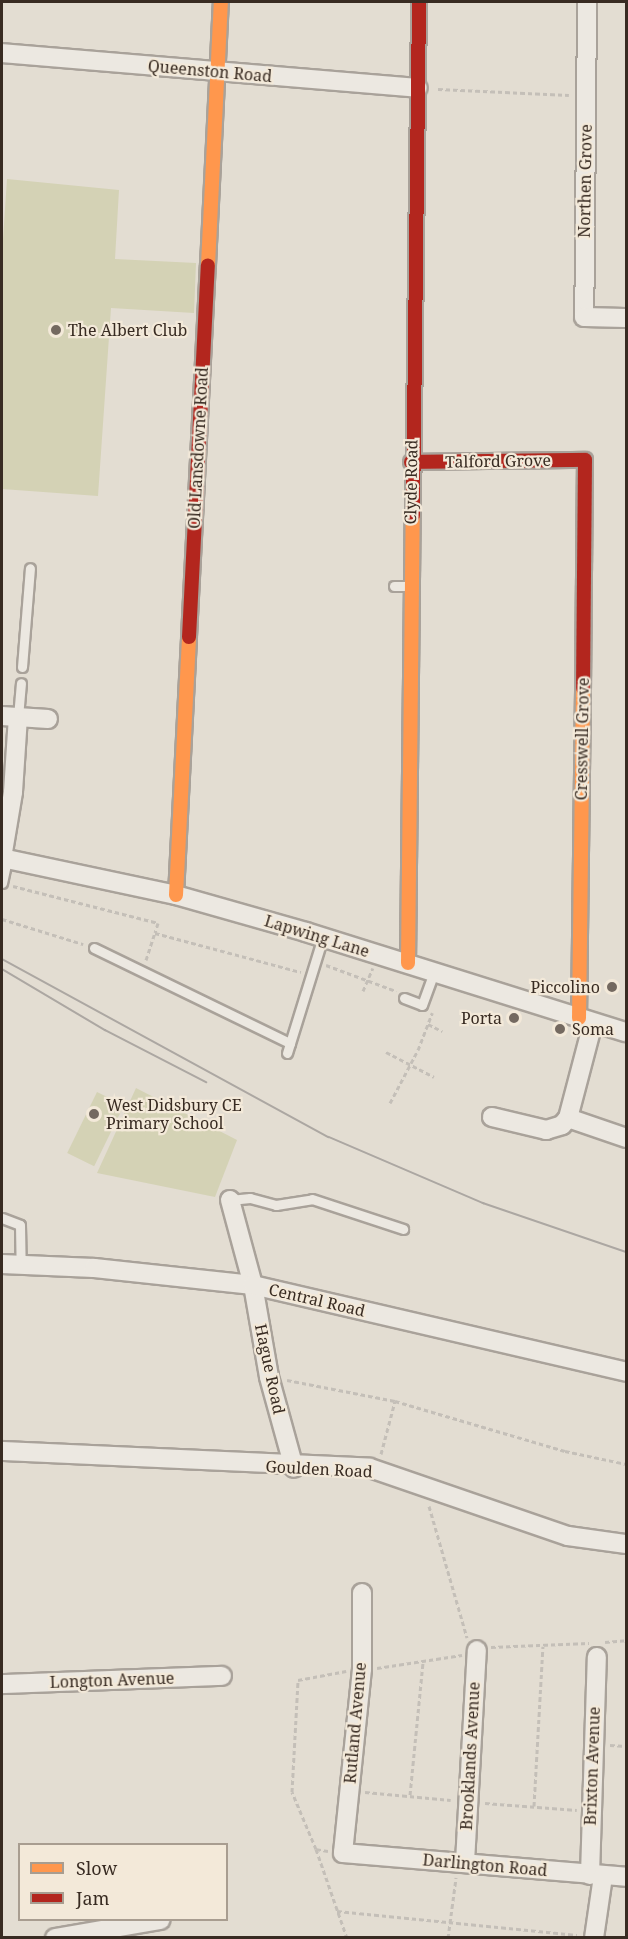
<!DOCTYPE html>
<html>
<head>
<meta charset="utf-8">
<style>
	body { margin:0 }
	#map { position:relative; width:628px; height:1939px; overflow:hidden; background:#e3ddd2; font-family:"Noto Serif",serif }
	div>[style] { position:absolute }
	.green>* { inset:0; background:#d4d2b5; transform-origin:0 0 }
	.path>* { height:3px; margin-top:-1.5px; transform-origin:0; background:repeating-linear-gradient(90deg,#c4bfb8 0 4.5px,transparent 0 7.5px) }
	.roads { filter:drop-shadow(2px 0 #a9a29a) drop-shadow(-2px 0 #a9a29a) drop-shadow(0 2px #a9a29a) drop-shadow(0 -2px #a9a29a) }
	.lane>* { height:9px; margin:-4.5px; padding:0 4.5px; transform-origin:4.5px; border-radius:4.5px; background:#ece8e1 }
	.street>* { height:18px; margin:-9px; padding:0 9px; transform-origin:9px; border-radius:9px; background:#ece8e1 }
	.slow>* { height:14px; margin:-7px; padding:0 7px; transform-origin:7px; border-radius:7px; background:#ff974d }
	.jam>* { height:14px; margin:-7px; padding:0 7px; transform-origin:7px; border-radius:7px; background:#b3261e }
	.tram>* { height:1.5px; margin:-0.75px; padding:0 0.75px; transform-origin:0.75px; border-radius:0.75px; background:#aca7a2 }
	.dots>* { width:16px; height:16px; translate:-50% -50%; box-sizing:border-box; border:3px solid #f3e9d9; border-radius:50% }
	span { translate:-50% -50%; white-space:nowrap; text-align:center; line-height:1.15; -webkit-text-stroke:4.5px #f3e9d9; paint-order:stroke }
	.street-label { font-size:16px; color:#382b22 }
	.poi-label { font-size:16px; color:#382b22 }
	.left { translate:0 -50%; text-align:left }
	.right { translate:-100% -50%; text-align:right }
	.frame { position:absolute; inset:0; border:3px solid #382b22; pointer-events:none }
	.legend { position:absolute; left:18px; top:1843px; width:210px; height:78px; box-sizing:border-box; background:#f3e9d9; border:2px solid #a89d90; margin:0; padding:8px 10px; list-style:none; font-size:18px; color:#382b22 }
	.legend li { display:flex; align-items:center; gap:12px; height:30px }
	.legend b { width:30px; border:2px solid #a89d90 }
</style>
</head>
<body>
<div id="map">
	<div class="green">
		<i style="clip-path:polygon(7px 179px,119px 190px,115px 259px,196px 263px,194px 313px,111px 308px,98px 496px,2px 489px,2px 254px)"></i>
		<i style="clip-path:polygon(136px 1088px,237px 1140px,215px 1197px,97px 1173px)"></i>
		<i style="left:97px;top:1092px;width:30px;height:68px;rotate:26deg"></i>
	</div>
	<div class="path">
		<i style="left:438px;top:89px;width:131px;rotate:2.6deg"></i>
		<i style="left:13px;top:886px;width:150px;rotate:14.3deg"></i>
		<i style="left:158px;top:923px;width:10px;rotate:107deg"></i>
		<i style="left:155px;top:933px;width:151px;rotate:15deg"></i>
		<i style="left:2px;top:919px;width:85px;rotate:17.2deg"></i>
		<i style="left:146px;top:960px;width:28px;rotate:-72deg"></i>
		<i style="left:326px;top:965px;width:75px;rotate:20.4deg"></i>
		<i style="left:363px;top:991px;width:25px;rotate:-67deg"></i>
		<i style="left:428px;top:1024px;width:16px;rotate:27deg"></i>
		<i style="left:386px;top:1052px;width:54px;rotate:27.5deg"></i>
		<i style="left:390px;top:1103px;width:60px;rotate:-62.2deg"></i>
		<i style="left:418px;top:1050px;width:40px;rotate:-69deg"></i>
		<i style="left:287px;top:1380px;width:110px;rotate:11deg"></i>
		<i style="left:381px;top:1454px;width:55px;rotate:-75.2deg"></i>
		<i style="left:395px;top:1401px;width:177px;rotate:16.4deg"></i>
		<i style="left:565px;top:1451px;width:62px;rotate:12deg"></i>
		<i style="left:429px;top:1506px;width:137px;rotate:73.9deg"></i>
		<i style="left:605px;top:1642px;width:21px;rotate:-5deg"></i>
		<i style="left:491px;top:1647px;width:98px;rotate:-2.3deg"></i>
		<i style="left:377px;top:1668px;width:86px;rotate:-8.7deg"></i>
		<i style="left:610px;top:1745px;width:16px;rotate:4deg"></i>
		<i style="left:365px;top:1792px;width:86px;rotate:5.3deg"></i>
		<i style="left:410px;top:1795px;width:133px;rotate:-84.4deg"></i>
		<i style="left:485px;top:1803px;width:92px;rotate:4.4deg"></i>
		<i style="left:534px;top:1806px;width:160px;rotate:-86.8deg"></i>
		<i style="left:316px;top:1849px;width:62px;rotate:-112.8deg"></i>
		<i style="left:292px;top:1792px;width:112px;rotate:-86.9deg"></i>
		<i style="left:298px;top:1680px;width:49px;rotate:-10.6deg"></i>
		<i style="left:328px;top:1851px;width:12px;rotate:-171deg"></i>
		<i style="left:316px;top:1849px;width:94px;rotate:70.8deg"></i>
		<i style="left:337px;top:1911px;width:241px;rotate:5.7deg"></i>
		<i style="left:448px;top:1938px;width:61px;rotate:-82.4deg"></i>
	</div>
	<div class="roads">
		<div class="lane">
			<i style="left:394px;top:586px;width:16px"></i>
			<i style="left:22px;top:667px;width:99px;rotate:-85.4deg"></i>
			<i style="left:18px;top:717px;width:34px;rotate:-85deg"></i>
			<i style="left:2px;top:883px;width:25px;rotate:-78deg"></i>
			<i style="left:94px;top:948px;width:218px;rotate:25.9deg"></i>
			<i style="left:404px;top:998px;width:19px;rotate:21deg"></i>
			<i style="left:422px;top:1005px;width:35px;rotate:-70deg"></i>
			<i style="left:287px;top:1053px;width:121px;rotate:-72.8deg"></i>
			<i style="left:230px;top:1200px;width:20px;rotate:-6deg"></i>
			<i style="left:250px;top:1198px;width:27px;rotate:15deg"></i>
			<i style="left:276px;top:1205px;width:36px;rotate:-9deg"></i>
			<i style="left:312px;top:1199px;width:96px;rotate:18.2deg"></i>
			<i style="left:2px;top:1218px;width:19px;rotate:21deg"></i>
			<i style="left:20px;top:1225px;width:39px;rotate:89deg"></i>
		</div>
		<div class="street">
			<i style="left:587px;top:2px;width:315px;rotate:90.5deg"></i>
			<i style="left:584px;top:317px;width:42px;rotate:1.4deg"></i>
			<i style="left:2px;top:53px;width:417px;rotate:4.8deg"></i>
			<i style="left:2px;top:716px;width:46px;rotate:3.7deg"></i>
			<i style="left:2px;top:858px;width:178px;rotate:12deg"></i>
			<i style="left:176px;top:895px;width:135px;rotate:15.9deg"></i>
			<i style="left:306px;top:932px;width:335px;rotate:17.4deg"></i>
			<i style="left:2px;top:858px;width:67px;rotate:-80.5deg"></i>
			<i style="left:13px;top:792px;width:75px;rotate:-86.2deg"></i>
			<i style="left:492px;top:1117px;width:56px;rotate:13.5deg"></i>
			<i style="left:546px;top:1130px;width:17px;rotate:-17deg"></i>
			<i style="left:562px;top:1125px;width:9px;rotate:-49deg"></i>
			<i style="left:568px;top:1118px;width:98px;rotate:-75.3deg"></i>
			<i style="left:568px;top:1118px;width:61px;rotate:19deg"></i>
			<i style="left:230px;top:1200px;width:88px;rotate:74.9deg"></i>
			<i style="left:253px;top:1285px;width:93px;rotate:80.1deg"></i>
			<i style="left:269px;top:1377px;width:94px;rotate:74.6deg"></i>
			<i style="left:2px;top:1264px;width:92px;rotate:2.5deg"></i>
			<i style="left:94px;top:1268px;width:160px;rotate:6.1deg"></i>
			<i style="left:253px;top:1285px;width:383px;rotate:13.1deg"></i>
			<i style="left:2px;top:1451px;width:368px;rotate:2.6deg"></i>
			<i style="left:370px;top:1468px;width:209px;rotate:19deg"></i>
			<i style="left:568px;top:1536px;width:59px;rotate:7.9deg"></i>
			<i style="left:362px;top:1593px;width:76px;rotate:90deg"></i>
			<i style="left:362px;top:1669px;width:185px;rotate:95.9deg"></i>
			<i style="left:343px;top:1853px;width:284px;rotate:4.8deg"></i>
			<i style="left:2px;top:1684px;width:220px;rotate:-2.1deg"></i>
			<i style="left:465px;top:1862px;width:212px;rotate:-86.8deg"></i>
			<i style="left:590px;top:1875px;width:218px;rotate:-88.2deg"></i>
			<i style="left:55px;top:1938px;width:107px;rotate:-9.7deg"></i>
			<i style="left:594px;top:1938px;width:63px;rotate:-81.7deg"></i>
		</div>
		<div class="slow">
			<i style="left:208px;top:265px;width:263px;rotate:-87.2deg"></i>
			<i style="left:176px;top:895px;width:258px;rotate:-87.1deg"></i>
			<i style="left:408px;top:963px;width:448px;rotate:-89.4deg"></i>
			<i style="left:579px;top:1018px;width:330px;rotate:-89.3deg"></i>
		</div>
		<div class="jam">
			<i style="left:411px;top:462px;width:174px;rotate:-0.7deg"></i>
			<i style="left:585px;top:460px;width:228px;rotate:90.5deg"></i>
			<i style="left:413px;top:515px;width:513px;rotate:-89.33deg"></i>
			<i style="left:189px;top:637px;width:372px;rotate:-87.1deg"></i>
		</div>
	</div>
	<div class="tram">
		<i style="left:2px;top:959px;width:372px;rotate:28.6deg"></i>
		<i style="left:329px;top:1137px;width:168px;rotate:23.2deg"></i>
		<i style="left:483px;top:1203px;width:151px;rotate:18.9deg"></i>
		<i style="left:2px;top:969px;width:120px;rotate:30.6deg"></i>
		<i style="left:105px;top:1030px;width:114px;rotate:27.2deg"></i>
	</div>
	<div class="dots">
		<i style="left:56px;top:330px;background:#746960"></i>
		<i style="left:612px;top:987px;background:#746960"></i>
		<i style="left:514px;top:1018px;background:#746960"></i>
		<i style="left:560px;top:1029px;background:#746960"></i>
		<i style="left:94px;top:1114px;background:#746960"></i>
	</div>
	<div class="street-label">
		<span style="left:210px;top:71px;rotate:5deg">Queenston Road</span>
		<span style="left:585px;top:181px;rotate:-89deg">Northen Grove</span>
		<span style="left:198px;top:448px;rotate:-87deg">Old Lansdowne Road</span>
		<span style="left:498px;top:461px;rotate:-1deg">Talford Grove</span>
		<span style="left:411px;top:482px;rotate:-89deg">Clyde Road</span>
		<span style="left:582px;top:739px;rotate:-89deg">Cresswell Grove</span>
		<span style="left:317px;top:936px;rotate:17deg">Lapwing Lane</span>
		<span style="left:317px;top:1300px;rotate:13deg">Central Road</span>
		<span style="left:270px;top:1369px;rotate:78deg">Hague Road</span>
		<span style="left:319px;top:1469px;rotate:3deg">Goulden Road</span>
		<span style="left:112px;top:1680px;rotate:-2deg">Longton Avenue</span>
		<span style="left:355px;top:1723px;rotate:-85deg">Rutland Avenue</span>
		<span style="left:470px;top:1756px;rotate:-87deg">Brooklands Avenue</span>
		<span style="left:592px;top:1766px;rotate:-88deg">Brixton Avenue</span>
		<span style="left:485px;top:1865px;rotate:5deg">Darlington Road</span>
	</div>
	<div class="poi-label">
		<span class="left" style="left:68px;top:330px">The Albert Club</span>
		<span class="right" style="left:600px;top:987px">Piccolino</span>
		<span class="right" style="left:502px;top:1018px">Porta</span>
		<span class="left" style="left:572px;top:1029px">Soma</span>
		<span class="left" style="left:106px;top:1114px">West Didsbury CE<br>Primary School</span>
	</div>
	<div class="frame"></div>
	<ul class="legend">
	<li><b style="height:8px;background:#ff974d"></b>Slow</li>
	<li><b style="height:8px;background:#b3261e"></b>Jam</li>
	</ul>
</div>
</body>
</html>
